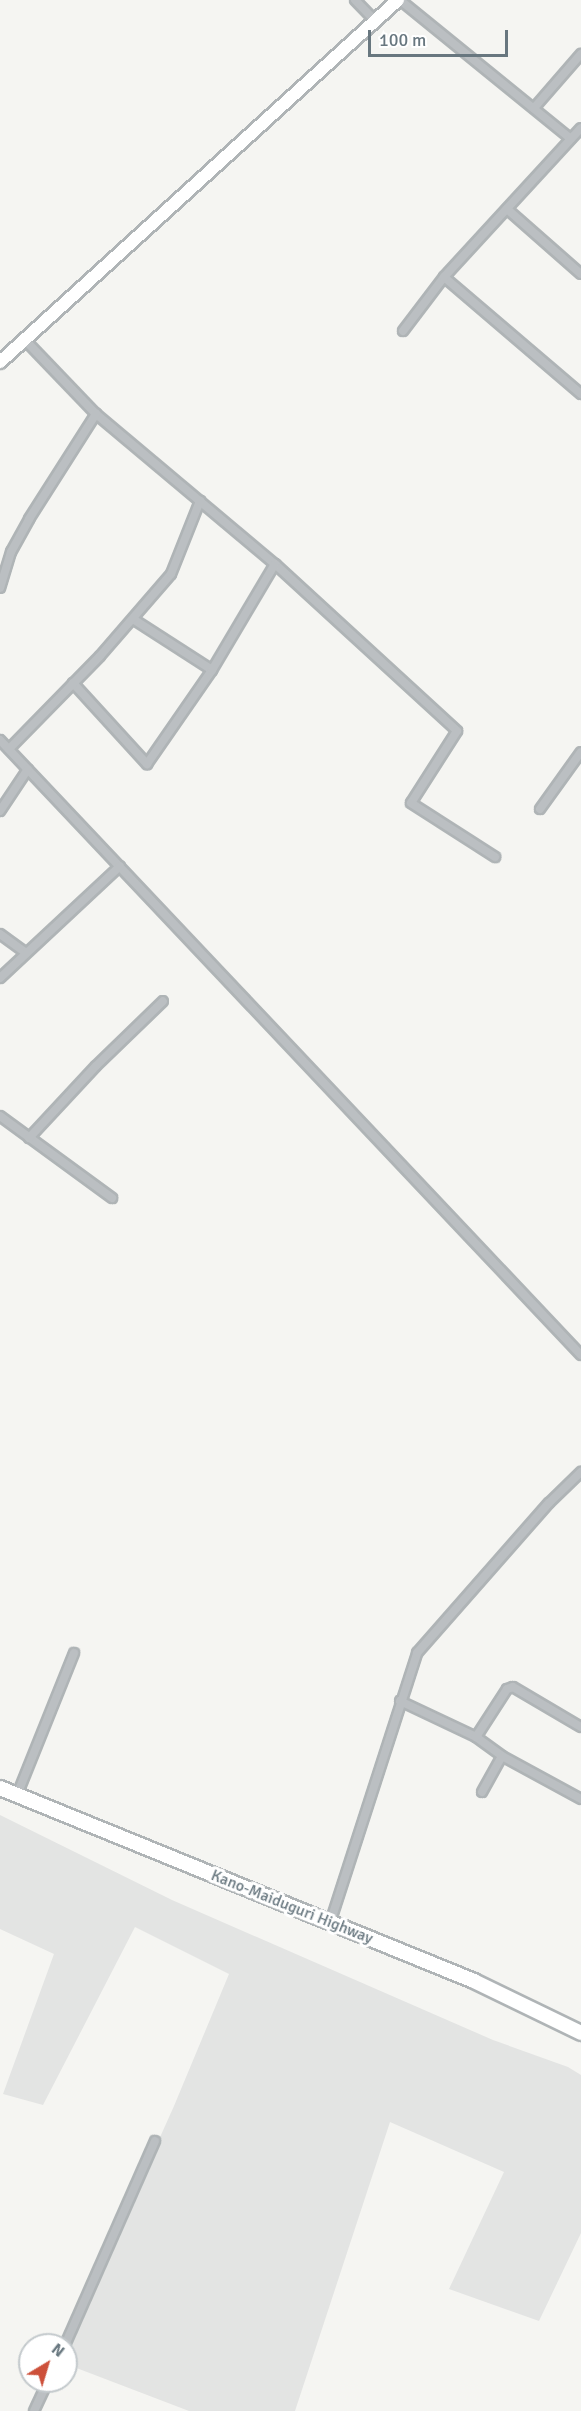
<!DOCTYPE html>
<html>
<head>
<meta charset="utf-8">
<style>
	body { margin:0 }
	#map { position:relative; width:581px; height:2411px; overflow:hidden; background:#f5f5f2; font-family:Signika,sans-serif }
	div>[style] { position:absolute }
	.built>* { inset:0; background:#e3e4e3 }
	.roads { filter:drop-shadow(2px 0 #afb4b6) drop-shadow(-2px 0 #afb4b6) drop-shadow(0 2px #afb4b6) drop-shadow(0 -2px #afb4b6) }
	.minor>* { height:8px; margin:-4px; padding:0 4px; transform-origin:4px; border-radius:4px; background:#bbbfc2 }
	.primary>* { height:12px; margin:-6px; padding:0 6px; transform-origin:6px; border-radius:6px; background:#fff }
	.trunk>* { height:14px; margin:-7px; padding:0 7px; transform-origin:7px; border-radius:7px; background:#fff }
	span { translate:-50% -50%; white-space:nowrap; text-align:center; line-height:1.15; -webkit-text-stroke:6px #fff; paint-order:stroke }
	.street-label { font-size:16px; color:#68777f }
	.north { position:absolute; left:18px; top:2333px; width:60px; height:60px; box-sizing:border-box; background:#fff; border:2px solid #c3c9cc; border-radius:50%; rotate:38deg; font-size:16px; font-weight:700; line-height:24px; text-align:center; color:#68777f }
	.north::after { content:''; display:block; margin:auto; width:21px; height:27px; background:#cd503a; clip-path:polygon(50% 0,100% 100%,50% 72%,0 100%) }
	.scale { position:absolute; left:368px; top:30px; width:140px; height:27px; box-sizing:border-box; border:3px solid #68777f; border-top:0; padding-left:8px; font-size:18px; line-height:21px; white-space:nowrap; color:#68777f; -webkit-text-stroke:4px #fff; paint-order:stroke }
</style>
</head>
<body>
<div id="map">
	<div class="built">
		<i style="clip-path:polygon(0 1815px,172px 1900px,493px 2040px,568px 2067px,581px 2075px,581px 2233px,539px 2321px,449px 2289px,504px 2172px,390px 2122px,295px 2411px,189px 2411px,66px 2364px,66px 2347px,174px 2106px,229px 1974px,135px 1927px,43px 2105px,3px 2094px,54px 1954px,0 1929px)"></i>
	</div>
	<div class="roads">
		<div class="minor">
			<i style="left:355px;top:0;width:30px;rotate:46deg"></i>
			<i style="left:400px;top:0;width:220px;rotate:39.1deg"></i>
			<i style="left:534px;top:108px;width:72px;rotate:-49deg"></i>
			<i style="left:507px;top:209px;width:98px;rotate:41.3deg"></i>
			<i style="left:444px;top:277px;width:180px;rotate:40.5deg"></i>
			<i style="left:403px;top:331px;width:68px;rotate:-52.8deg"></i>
			<i style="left:444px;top:277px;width:202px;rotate:-47.4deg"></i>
			<i style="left:25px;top:340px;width:103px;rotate:46.2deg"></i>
			<i style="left:96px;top:414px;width:234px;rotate:40deg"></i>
			<i style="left:275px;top:564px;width:247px;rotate:42.5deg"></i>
			<i style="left:457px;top:731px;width:85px;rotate:122.6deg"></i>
			<i style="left:411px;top:803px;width:100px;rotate:32.7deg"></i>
			<i style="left:0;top:588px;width:38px;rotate:-73deg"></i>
			<i style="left:11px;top:552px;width:38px;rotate:-61deg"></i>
			<i style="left:29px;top:519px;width:125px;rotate:-57.5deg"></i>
			<i style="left:133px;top:619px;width:94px;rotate:32.8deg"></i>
			<i style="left:73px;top:683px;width:110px;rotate:47.6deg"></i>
			<i style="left:147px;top:764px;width:114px;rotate:-55.3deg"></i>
			<i style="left:212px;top:670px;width:123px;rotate:-59.3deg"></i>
			<i style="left:0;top:740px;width:846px;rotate:46.63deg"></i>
			<i style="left:9px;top:749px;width:130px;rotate:-45.6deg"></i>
			<i style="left:100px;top:656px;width:108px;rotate:-49.1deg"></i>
			<i style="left:171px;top:574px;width:79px;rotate:-68.3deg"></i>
			<i style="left:540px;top:809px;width:70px;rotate:-54.3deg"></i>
			<i style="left:0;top:811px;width:50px;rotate:-56.3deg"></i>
			<i style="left:0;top:934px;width:31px;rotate:36deg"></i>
			<i style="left:0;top:978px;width:164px;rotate:-43deg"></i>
			<i style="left:0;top:1116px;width:139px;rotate:36.2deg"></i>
			<i style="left:29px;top:1138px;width:98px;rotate:-47.1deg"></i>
			<i style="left:96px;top:1066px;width:93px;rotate:-44.1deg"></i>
			<i style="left:400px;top:1701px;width:84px;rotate:25.3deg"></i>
			<i style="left:476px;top:1737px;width:32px;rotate:36deg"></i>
			<i style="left:502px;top:1756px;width:90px;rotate:28.6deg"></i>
			<i style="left:476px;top:1737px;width:57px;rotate:-57.1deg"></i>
			<i style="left:507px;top:1689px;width:6px;rotate:-18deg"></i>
			<i style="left:513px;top:1687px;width:79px;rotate:30.5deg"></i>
			<i style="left:482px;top:1792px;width:41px;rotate:-60.9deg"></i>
			<i style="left:17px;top:1795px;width:153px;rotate:-68.1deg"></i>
			<i style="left:330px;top:1923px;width:284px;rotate:-72.1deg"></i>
			<i style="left:417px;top:1653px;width:200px;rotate:-48.7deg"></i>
			<i style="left:549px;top:1503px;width:45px;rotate:-44.1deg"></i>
			<i style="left:65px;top:2345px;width:223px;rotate:-66.2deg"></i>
			<i style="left:34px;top:2411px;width:33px;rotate:-65deg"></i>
		</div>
		<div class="primary">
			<i style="left:0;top:362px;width:538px;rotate:-42.29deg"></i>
		</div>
		<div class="trunk">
			<i style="left:0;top:1788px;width:512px;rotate:22.15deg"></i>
			<i style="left:474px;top:1981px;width:119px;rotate:25.9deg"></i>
		</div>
	</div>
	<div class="street-label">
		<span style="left:292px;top:1907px;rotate:22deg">Kano-Maiduguri Highway</span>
	</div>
	<div class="north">N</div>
	<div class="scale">100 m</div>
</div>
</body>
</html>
